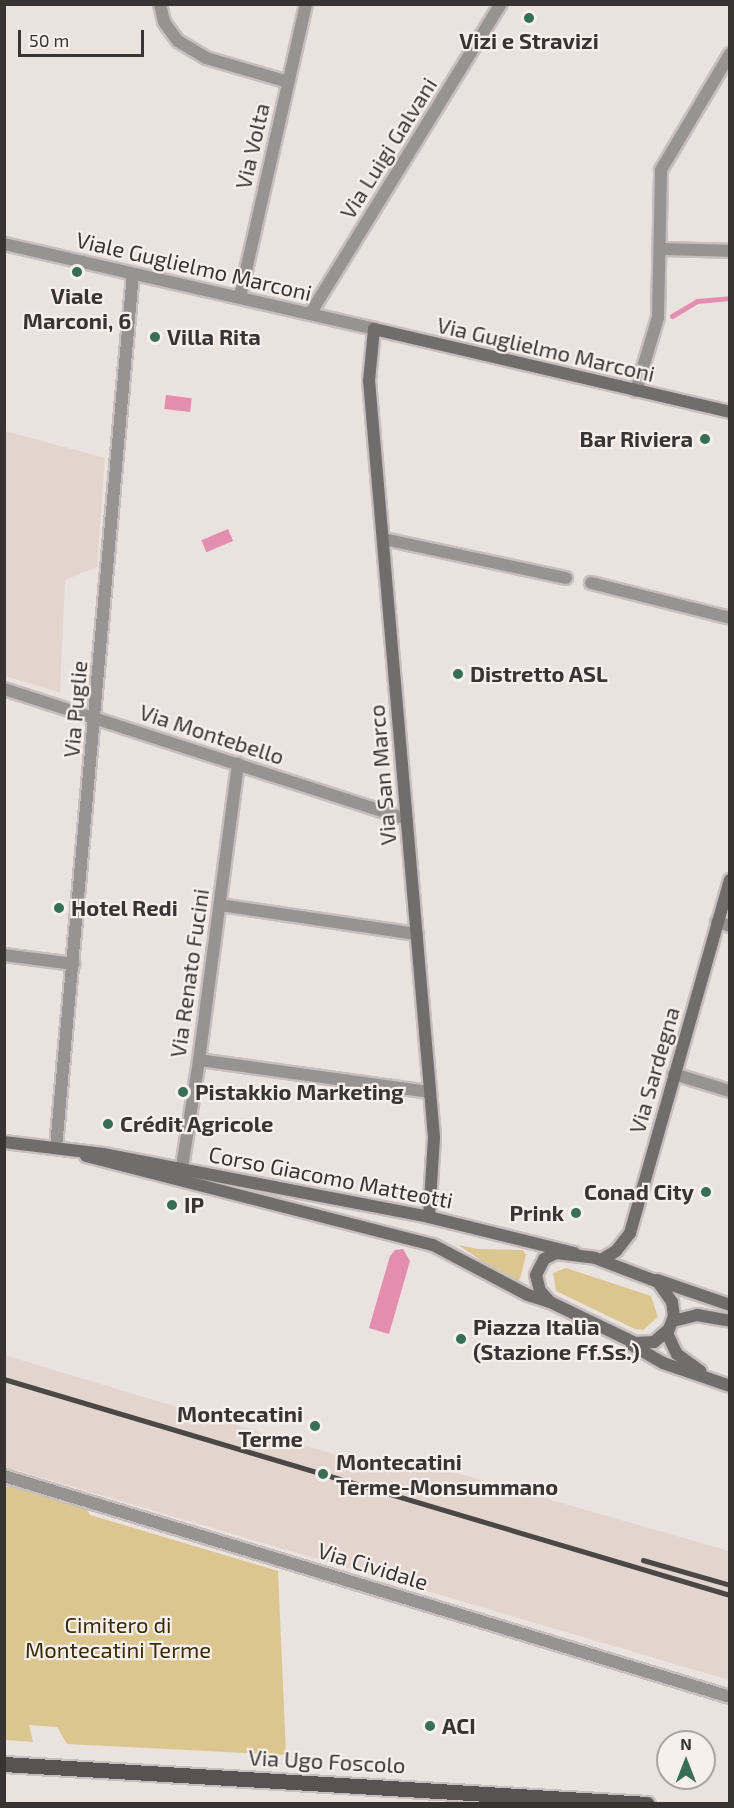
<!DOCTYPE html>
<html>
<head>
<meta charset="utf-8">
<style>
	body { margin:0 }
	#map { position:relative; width:734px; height:1808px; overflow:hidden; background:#eae2df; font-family:"Exo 2",sans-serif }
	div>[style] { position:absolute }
	.built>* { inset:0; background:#e3d5ce }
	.green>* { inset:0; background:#dac68e }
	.water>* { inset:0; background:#e38eaf; transform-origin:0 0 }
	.stream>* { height:5px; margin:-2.5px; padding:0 2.5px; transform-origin:2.5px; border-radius:2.5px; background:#e38eaf }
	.roads { filter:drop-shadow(2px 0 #c6bfbd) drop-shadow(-2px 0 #c6bfbd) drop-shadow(0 2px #c6bfbd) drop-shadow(0 -2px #c6bfbd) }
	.street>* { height:12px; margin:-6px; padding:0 6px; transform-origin:6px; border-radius:6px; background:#979393 }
	.secondary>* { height:12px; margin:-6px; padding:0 6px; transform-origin:6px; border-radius:6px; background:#726d6d }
	.primary>* { height:15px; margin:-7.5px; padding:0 7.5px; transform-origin:7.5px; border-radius:7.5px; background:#585252 }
	.rail>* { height:4.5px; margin:-2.25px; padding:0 2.25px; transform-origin:2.25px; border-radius:2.25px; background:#4a4746 }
	.dots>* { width:16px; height:16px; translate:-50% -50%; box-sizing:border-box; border:3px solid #f7efec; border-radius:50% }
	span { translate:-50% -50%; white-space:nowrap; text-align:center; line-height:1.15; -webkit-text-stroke:4.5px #f7efec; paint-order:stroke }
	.poi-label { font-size:22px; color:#373433; font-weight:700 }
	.left { translate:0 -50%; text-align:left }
	.right { translate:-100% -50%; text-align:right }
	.street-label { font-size:22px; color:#373433 }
	.park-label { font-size:22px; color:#372c05 }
	.frame { position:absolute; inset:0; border:6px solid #373433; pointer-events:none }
	.north { position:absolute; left:656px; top:1730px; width:60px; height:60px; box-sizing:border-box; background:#f7efec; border:2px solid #aaa4a2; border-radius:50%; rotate:0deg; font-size:16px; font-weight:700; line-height:24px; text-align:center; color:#373433 }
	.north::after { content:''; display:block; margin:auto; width:21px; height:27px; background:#366e56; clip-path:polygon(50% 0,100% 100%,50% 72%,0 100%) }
	.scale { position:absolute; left:18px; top:30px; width:126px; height:27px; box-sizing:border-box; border:3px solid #373433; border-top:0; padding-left:8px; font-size:18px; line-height:21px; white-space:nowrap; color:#373433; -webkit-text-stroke:4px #f7efec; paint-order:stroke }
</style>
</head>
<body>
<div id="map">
	<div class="built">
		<i style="clip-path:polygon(5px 431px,105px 458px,97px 567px,65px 580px,60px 693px,5px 676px)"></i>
		<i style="clip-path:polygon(4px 1355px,396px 1473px,401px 1457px,729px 1551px,729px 1680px,5px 1467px)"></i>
	</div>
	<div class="green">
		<i style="clip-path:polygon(458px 1245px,478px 1249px,523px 1250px,526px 1255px,520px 1279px,514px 1282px)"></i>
		<i style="clip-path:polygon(566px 1268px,651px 1296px,658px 1317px,643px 1330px,635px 1329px,556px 1291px,553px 1273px)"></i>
		<i style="clip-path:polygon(15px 1486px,85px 1506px,90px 1515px,278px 1571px,286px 1755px,67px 1744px,57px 1727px,29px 1725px,33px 1742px,5px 1740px,4px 1487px)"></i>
	</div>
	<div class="water">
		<i style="left:166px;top:395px;width:26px;height:14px;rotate:7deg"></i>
		<i style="left:228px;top:529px;width:13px;height:29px;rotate:67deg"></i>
		<i style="clip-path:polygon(403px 1249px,410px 1261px,389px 1334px,369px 1328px,390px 1256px,395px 1250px)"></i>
	</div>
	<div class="stream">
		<i style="left:672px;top:316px;width:29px;rotate:-31deg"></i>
		<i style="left:697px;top:301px;width:33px;rotate:-5deg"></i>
	</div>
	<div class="roads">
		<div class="street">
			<i style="left:160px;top:4px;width:18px;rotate:77deg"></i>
			<i style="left:164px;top:22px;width:24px;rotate:54deg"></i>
			<i style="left:178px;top:41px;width:33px;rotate:31deg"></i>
			<i style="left:206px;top:58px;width:85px;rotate:16.3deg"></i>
			<i style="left:4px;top:244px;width:380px;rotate:12.9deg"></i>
			<i style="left:660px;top:249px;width:70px;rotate:1.6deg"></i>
			<i style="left:240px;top:297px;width:300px;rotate:-77.3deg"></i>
			<i style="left:310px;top:314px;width:364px;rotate:-58.4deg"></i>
			<i style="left:636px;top:391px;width:77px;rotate:-73.4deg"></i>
			<i style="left:658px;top:317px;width:147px;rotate:-88.8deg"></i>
			<i style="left:661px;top:170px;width:135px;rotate:-59.3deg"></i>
			<i style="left:384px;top:539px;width:186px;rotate:12.1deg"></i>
			<i style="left:591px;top:583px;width:143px;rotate:14.1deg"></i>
			<i style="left:4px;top:689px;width:423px;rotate:17.9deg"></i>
			<i style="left:220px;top:905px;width:199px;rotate:8.4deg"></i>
			<i style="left:717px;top:922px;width:14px;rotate:17deg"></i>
			<i style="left:4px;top:955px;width:70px;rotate:7.4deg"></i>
			<i style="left:199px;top:1060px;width:233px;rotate:7.9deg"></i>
			<i style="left:674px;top:1074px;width:59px;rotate:16.9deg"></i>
			<i style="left:56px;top:1148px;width:877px;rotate:-84.97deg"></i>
			<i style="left:176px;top:1177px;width:6px;rotate:-39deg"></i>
			<i style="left:181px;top:1173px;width:114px;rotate:-80.9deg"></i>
			<i style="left:199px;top:1060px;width:299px;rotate:-82.5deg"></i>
			<i style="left:4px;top:1476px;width:759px;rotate:16.93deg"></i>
		</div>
		<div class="secondary">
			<i style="left:4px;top:1142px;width:100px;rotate:6.9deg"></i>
			<i style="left:103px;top:1154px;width:332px;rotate:10.9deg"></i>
			<i style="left:429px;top:1217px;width:150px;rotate:13.9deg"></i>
			<i style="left:86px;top:1156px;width:358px;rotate:14.4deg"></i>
			<i style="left:433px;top:1245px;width:107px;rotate:27.8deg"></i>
			<i style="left:528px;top:1295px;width:23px;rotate:18deg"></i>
			<i style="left:429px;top:1217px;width:80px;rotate:-86.4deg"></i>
			<i style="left:434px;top:1137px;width:759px;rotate:-94.91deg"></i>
			<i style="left:369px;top:381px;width:52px;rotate:-84.5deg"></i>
			<i style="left:374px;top:329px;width:366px;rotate:13.1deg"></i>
			<i style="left:556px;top:1253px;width:39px;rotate:7deg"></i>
			<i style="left:595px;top:1258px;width:67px;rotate:20.9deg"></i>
			<i style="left:658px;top:1282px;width:24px;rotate:55deg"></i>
			<i style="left:672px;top:1302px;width:14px;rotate:82deg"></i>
			<i style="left:674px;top:1316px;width:14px;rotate:111deg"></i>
			<i style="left:669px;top:1329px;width:20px;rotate:139deg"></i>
			<i style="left:654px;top:1342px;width:19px;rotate:177deg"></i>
			<i style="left:635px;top:1343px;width:94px;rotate:-154.2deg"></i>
			<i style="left:550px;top:1302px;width:15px;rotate:-132deg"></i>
			<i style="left:540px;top:1291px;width:16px;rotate:-104deg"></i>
			<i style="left:536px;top:1275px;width:18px;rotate:-63deg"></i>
			<i style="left:544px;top:1259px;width:13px;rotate:-27deg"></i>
			<i style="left:601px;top:1260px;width:17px;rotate:-31deg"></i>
			<i style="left:616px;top:1251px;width:23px;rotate:-52deg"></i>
			<i style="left:630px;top:1233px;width:367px;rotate:-74.2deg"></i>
			<i style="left:657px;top:1280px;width:77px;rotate:18.9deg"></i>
			<i style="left:673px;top:1321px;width:25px;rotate:-14deg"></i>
			<i style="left:697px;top:1315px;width:34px;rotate:10deg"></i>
			<i style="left:667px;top:1333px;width:23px;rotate:65deg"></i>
			<i style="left:677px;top:1354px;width:29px;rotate:36deg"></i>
			<i style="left:632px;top:1345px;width:36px;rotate:30deg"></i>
			<i style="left:663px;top:1363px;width:71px;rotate:18.9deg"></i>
		</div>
		<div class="primary">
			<i style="left:4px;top:1764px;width:644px;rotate:3.56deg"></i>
		</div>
	</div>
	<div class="rail">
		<i style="left:4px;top:1379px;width:757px;rotate:16.57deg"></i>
		<i style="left:643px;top:1560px;width:91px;rotate:16deg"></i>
	</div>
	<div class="dots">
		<i style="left:529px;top:18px;background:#366e56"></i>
		<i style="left:77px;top:272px;background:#366e56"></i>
		<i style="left:155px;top:337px;background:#366e56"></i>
		<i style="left:705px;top:439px;background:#366e56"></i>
		<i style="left:458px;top:674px;background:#366e56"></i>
		<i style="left:59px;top:908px;background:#366e56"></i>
		<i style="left:183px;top:1092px;background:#366e56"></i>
		<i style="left:108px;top:1124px;background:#366e56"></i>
		<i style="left:706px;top:1192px;background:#366e56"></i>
		<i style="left:172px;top:1205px;background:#366e56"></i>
		<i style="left:576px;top:1213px;background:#366e56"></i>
		<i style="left:461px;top:1339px;background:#366e56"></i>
		<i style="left:315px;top:1426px;background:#366e56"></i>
		<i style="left:323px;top:1474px;background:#366e56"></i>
		<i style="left:430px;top:1726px;background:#366e56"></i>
	</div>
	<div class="poi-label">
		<span style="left:529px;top:41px">Vizi e Stravizi</span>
		<span style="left:77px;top:308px">Viale<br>Marconi, 6</span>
		<span class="left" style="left:167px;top:337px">Villa Rita</span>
		<span class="right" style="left:693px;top:439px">Bar Riviera</span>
		<span class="left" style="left:470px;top:674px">Distretto ASL</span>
		<span class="left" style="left:71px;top:908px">Hotel Redi</span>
		<span class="left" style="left:195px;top:1092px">Pistakkio Marketing</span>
		<span class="left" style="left:120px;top:1124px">Crédit Agricole</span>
		<span class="right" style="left:694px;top:1192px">Conad City</span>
		<span class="left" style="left:184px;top:1205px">IP</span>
		<span class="right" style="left:564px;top:1213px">Prink</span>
		<span class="left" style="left:473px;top:1339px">Piazza Italia<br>(Stazione Ff.Ss.)</span>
		<span class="right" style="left:303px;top:1426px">Montecatini<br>Terme</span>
		<span class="left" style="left:336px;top:1474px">Montecatini<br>Terme-Monsummano</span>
		<span class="left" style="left:442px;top:1726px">ACI</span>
	</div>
	<div class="street-label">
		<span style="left:252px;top:146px;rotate:-77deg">Via Volta</span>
		<span style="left:388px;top:148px;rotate:-58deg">Via Luigi Galvani</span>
		<span style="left:194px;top:266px;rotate:13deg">Viale Guglielmo Marconi</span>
		<span style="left:546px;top:349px;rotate:13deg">Via Guglielmo Marconi</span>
		<span style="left:75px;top:709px;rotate:-85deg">Via Puglie</span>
		<span style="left:212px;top:734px;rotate:18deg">Via Montebello</span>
		<span style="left:382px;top:775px;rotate:-95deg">Via San Marco</span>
		<span style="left:189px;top:973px;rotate:-82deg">Via Renato Fucini</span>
		<span style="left:654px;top:1070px;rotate:-74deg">Via Sardegna</span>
		<span style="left:331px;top:1177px;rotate:11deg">Corso Giacomo Matteotti</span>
		<span style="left:373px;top:1566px;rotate:17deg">Via Cividale</span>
		<span style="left:327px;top:1761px;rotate:3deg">Via Ugo Foscolo</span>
	</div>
	<div class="park-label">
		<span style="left:118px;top:1637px">Cimitero di<br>Montecatini Terme</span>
	</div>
	<div class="frame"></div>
	<div class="north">N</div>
	<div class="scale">50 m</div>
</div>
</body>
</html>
